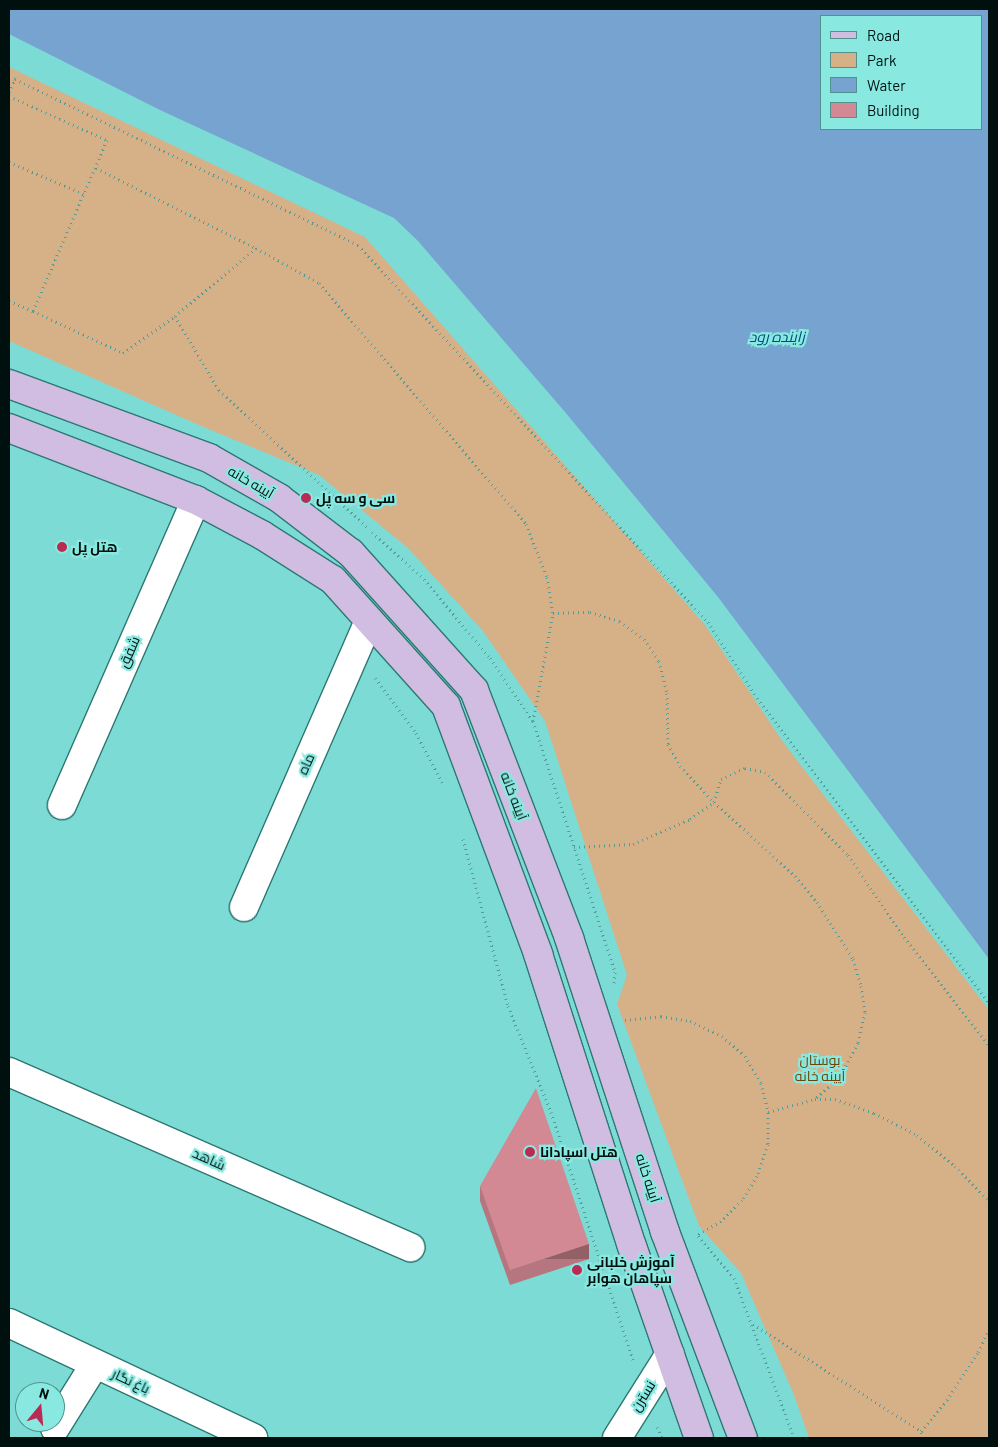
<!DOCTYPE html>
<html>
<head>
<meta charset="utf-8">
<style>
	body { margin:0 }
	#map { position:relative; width:998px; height:1447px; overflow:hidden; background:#7cdbd4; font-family:Barlow,Cairo,sans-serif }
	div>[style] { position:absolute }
	.green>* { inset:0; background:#d6b188 }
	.water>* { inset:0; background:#77a3d0 }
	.path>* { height:3px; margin-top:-1.5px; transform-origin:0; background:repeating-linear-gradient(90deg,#559b96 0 1px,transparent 0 5px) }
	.roads { filter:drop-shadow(1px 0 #2d7873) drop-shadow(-1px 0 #2d7873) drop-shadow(0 1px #2d7873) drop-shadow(0 -1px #2d7873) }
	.minor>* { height:28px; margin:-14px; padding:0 14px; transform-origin:14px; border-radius:14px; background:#fff }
	.primary>* { height:28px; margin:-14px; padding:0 14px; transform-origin:14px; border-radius:14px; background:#d1bde1 }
	.wall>* { inset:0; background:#b5767f }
	.shaded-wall>* { inset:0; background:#946068; transform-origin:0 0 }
	.building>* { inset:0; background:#d38994 }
	.dots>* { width:14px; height:14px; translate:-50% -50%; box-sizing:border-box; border:2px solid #89e9e1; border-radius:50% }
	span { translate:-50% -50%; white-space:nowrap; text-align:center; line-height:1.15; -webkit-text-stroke:4.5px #89e9e1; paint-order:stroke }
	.street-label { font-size:14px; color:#00100f }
	.poi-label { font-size:14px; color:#00100f; font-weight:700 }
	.left { translate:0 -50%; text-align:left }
	.park-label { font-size:14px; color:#6e4507 }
	.water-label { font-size:15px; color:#004a81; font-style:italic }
	.frame { position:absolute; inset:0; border:10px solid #00100f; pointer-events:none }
	.legend { position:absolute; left:820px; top:15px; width:162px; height:115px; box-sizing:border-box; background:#89e9e1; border:1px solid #52928d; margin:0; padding:6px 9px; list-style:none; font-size:15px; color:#00100f }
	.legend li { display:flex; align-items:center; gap:10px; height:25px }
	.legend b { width:25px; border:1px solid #52928d }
	.north { position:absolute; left:15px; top:1382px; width:50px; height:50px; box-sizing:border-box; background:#89e9e1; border:1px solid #52928d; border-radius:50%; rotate:17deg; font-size:14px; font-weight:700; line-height:20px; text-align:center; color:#00100f }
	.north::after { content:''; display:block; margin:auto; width:18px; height:22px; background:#ba2b54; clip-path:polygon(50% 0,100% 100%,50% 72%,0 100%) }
</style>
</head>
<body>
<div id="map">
	<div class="green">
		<i style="clip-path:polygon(9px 67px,365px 237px,705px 625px,783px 742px,989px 1010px,989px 1438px,809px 1438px,794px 1395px,741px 1273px,699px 1226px,617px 1004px,627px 975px,545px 721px,483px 631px,408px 548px,319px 475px,201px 426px,9px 341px)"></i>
	</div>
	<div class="water">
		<i style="clip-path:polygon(evenodd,9px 9px,989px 9px,989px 959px,718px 597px,565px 412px,418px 241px,394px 218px,160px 110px,9px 34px,9px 9px,822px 16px,982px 16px,982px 129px,822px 129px,822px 16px)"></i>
	</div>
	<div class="path">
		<i style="left:9px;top:77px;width:6px;rotate:18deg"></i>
		<i style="left:9px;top:92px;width:14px;rotate:-65deg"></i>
		<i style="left:15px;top:79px;width:381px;rotate:25.8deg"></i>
		<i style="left:358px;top:245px;width:514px;rotate:47.13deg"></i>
		<i style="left:708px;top:622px;width:90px;rotate:57.2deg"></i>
		<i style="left:757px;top:698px;width:382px;rotate:52.7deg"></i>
		<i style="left:9px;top:96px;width:107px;rotate:24.2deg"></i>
		<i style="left:107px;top:140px;width:186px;rotate:113.4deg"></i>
		<i style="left:33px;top:311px;width:26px;rotate:-157deg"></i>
		<i style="left:9px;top:162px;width:82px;rotate:23.1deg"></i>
		<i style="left:96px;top:168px;width:179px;rotate:26.6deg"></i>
		<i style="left:256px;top:248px;width:72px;rotate:29.1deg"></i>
		<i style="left:319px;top:283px;width:318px;rotate:49.3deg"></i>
		<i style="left:526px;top:524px;width:57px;rotate:68.4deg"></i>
		<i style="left:547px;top:577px;width:36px;rotate:81deg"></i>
		<i style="left:553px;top:613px;width:37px;rotate:-2deg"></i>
		<i style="left:590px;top:612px;width:31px;rotate:17deg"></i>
		<i style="left:620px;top:621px;width:30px;rotate:37deg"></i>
		<i style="left:644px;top:639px;width:27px;rotate:56deg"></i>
		<i style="left:659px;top:661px;width:33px;rotate:76deg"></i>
		<i style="left:667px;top:693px;width:51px;rotate:88.9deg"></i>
		<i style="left:668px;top:744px;width:25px;rotate:61deg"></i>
		<i style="left:680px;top:766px;width:50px;rotate:46.6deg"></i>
		<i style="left:714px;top:802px;width:24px;rotate:-73deg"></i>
		<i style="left:721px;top:779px;width:26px;rotate:-25deg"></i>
		<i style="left:745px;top:768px;width:20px;rotate:11deg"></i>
		<i style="left:765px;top:772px;width:117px;rotate:45deg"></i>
		<i style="left:848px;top:855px;width:99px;rotate:55.7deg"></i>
		<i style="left:904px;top:937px;width:137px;rotate:51.8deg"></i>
		<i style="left:33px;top:311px;width:99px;rotate:25deg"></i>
		<i style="left:123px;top:353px;width:64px;rotate:-35.4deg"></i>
		<i style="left:175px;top:316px;width:86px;rotate:59.3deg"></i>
		<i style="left:219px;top:390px;width:203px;rotate:42.8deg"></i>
		<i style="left:175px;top:316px;width:106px;rotate:-40deg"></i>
		<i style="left:372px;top:532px;width:70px;rotate:42.1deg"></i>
		<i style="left:424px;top:579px;width:103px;rotate:50.1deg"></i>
		<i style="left:490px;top:658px;width:76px;rotate:55.7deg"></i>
		<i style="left:533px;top:721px;width:110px;rotate:-79.5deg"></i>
		<i style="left:375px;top:678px;width:69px;rotate:53.3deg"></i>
		<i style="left:416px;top:733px;width:58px;rotate:62.1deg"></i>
		<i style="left:533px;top:721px;width:264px;rotate:71.9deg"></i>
		<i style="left:615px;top:972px;width:12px;rotate:95deg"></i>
		<i style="left:463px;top:839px;width:173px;rotate:74.9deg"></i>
		<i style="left:508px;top:1006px;width:114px;rotate:67.9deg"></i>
		<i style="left:551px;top:1112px;width:261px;rotate:71.7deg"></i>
		<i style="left:574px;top:847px;width:59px;rotate:-2.9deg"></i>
		<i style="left:633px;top:844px;width:62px;rotate:-23.7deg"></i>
		<i style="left:690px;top:819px;width:29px;rotate:-35deg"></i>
		<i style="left:714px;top:802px;width:110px;rotate:42.4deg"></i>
		<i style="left:795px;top:876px;width:34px;rotate:50deg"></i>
		<i style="left:817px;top:902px;width:67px;rotate:57.7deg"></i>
		<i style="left:853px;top:959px;width:28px;rotate:73deg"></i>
		<i style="left:861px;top:986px;width:26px;rotate:81deg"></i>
		<i style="left:865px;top:1012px;width:32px;rotate:103deg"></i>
		<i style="left:858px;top:1043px;width:38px;rotate:118deg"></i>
		<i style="left:840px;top:1077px;width:33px;rotate:139deg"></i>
		<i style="left:815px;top:1099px;width:20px"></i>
		<i style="left:835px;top:1099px;width:41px;rotate:19.7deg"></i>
		<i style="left:874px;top:1113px;width:48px;rotate:27.1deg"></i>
		<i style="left:917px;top:1135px;width:49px;rotate:39.2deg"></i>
		<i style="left:955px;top:1166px;width:49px;rotate:45.8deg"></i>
		<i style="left:625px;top:1020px;width:36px;rotate:-6deg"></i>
		<i style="left:661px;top:1016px;width:29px;rotate:10deg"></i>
		<i style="left:690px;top:1021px;width:35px;rotate:25deg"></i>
		<i style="left:722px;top:1036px;width:30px;rotate:41deg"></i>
		<i style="left:745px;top:1056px;width:31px;rotate:59deg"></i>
		<i style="left:761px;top:1083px;width:30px;rotate:76deg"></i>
		<i style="left:768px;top:1112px;width:32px;rotate:90deg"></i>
		<i style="left:768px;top:1144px;width:34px;rotate:109deg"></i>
		<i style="left:757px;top:1176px;width:28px;rotate:122deg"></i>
		<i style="left:742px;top:1200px;width:30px;rotate:135deg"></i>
		<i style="left:721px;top:1221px;width:28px;rotate:150deg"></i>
		<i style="left:768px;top:1112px;width:49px;rotate:-15.5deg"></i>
		<i style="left:698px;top:1236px;width:55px;rotate:49.4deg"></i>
		<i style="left:734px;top:1278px;width:171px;rotate:69.4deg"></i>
		<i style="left:753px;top:1324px;width:199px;rotate:32.5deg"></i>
		<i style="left:657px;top:1427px;width:12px;rotate:66deg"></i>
		<i style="left:923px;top:1438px;width:7px;rotate:-106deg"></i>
		<i style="left:921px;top:1431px;width:40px;rotate:-50deg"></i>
		<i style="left:947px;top:1400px;width:57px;rotate:-57.1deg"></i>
		<i style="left:978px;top:1352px;width:25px;rotate:-64deg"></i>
	</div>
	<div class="roads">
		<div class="minor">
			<i style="left:62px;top:805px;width:333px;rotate:-66.3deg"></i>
			<i style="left:244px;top:907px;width:312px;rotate:-66.4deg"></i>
			<i style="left:9px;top:1072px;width:438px;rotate:23.6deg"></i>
			<i style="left:9px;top:1323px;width:270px;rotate:25.2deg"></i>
			<i style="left:55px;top:1428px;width:75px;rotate:-58deg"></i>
			<i style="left:617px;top:1438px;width:99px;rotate:-57.8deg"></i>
		</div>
		<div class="primary">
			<i style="left:9px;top:384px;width:213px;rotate:20.3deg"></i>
			<i style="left:209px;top:458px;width:81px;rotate:29.7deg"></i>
			<i style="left:279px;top:498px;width:91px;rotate:37.4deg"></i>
			<i style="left:351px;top:553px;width:184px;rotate:48.1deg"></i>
			<i style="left:474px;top:690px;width:266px;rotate:69deg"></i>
			<i style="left:569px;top:938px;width:309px;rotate:71.9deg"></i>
			<i style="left:665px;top:1232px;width:220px;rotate:69.3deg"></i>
			<i style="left:9px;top:428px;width:200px;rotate:21.1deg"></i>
			<i style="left:196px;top:500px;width:75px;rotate:27.9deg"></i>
			<i style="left:262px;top:535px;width:84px;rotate:32.4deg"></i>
			<i style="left:333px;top:580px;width:169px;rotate:48.1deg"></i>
			<i style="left:446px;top:706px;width:265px;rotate:69.6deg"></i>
			<i style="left:538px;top:954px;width:307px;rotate:72.2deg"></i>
			<i style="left:632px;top:1246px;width:203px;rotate:70.8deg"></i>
		</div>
	</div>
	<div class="wall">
		<i style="clip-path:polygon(480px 1186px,589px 1259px,510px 1285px,480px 1201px)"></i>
	</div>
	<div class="shaded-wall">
		<i style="left:589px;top:1244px;width:15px;height:83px;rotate:90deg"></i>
	</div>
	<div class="building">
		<i style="clip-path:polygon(536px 1088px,589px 1244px,510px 1270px,480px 1186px)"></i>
	</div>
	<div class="dots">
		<i style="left:306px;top:498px;background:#ba2b54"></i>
		<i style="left:62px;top:547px;background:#ba2b54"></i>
		<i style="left:530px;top:1152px;background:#ba2b54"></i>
		<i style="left:577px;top:1270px;background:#ba2b54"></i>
	</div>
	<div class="street-label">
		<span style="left:251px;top:482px;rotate:30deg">آیینه خانه</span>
		<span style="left:129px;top:652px;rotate:-66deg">شفق</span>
		<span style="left:306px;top:764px;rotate:-66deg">ماه</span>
		<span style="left:514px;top:796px;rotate:69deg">آیینه خانه</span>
		<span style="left:209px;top:1159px;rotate:24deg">شاهد</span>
		<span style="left:648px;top:1178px;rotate:72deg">آیینه خانه</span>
		<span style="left:131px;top:1381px;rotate:25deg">باغ نگار</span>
		<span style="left:643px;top:1396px;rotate:-58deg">نسترن</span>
	</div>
	<div class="poi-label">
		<span class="left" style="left:316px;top:498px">سی و سه پل</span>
		<span class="left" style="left:72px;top:547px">هتل پل</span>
		<span class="left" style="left:540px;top:1152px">هتل اسپادانا</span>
		<span class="left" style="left:587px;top:1270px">آموزش خلبانی<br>سپاهان هوابر</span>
	</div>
	<div class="park-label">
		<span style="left:820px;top:1068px">بوستان<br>آیینه خانه</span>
	</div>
	<div class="water-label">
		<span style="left:777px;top:337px">زاینده رود</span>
	</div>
	<div class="frame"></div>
	<ul class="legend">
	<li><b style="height:6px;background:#d1bde1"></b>Road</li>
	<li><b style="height:14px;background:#d6b188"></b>Park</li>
	<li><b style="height:14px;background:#77a3d0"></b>Water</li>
	<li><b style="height:14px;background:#d38994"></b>Building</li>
	</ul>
	<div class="north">N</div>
</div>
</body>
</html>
